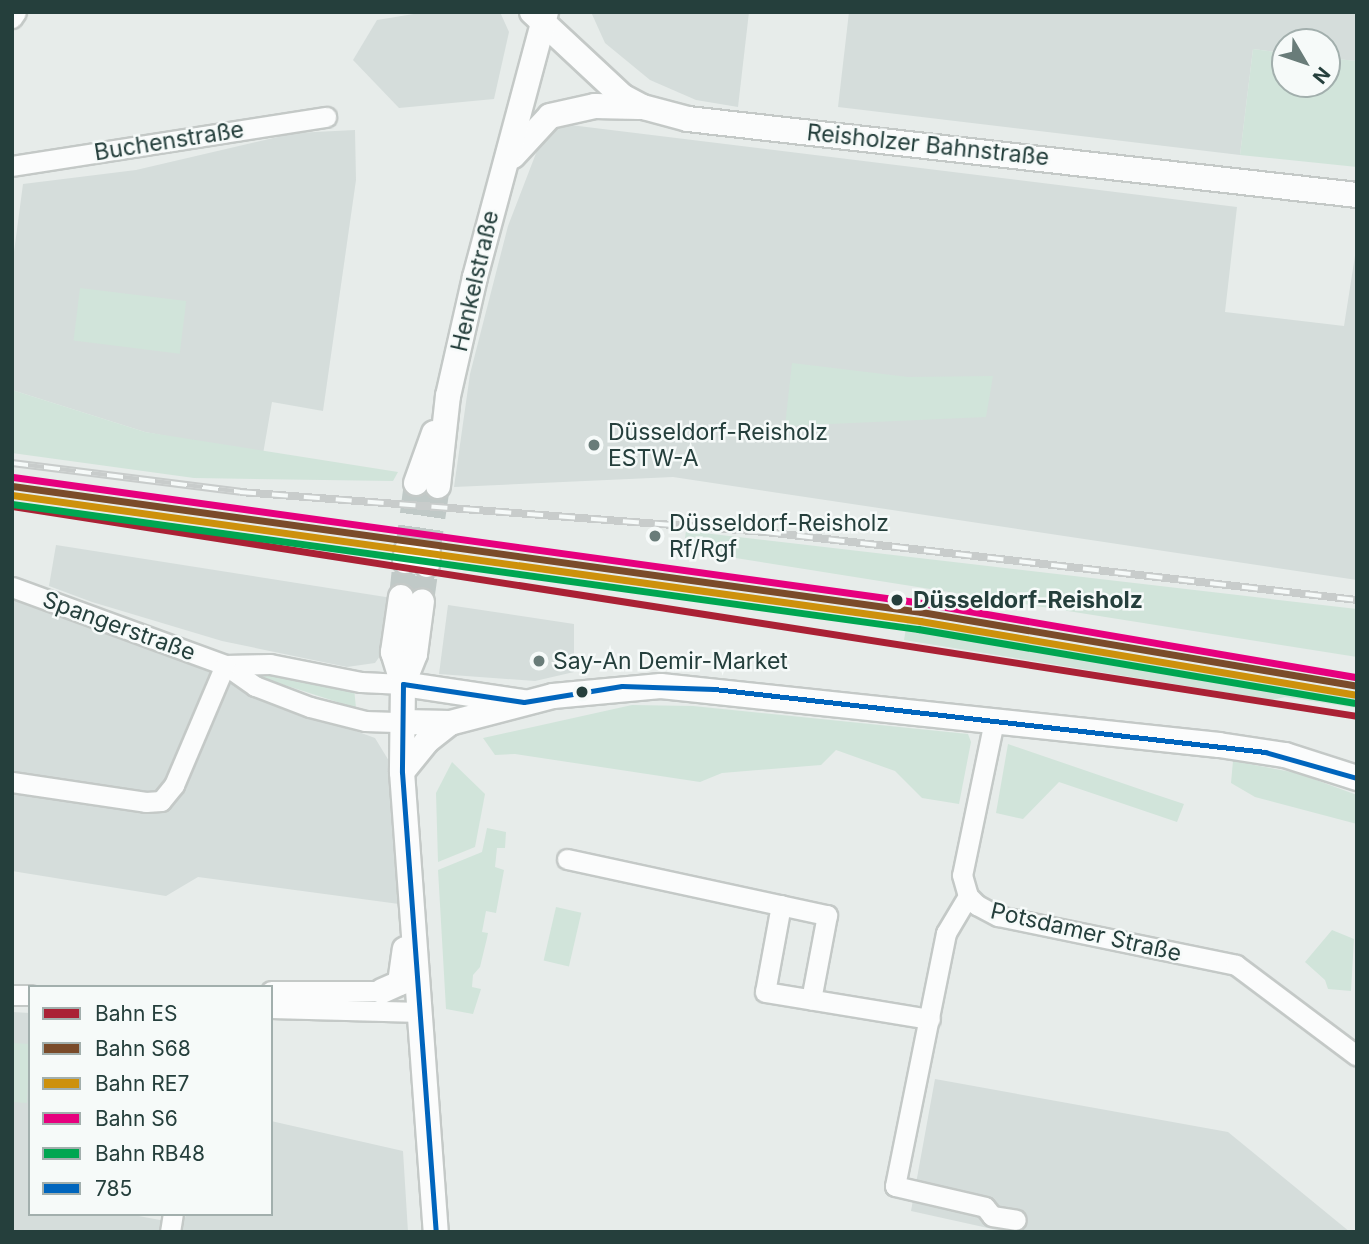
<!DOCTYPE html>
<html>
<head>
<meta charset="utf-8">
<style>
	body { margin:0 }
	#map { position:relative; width:1369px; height:1244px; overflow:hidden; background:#e7ecea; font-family:Inter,sans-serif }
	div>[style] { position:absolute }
	.built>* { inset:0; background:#d5dddb }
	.green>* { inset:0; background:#d1e4da; transform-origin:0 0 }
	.tertiary-tunnel>* { height:24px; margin-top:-12px; transform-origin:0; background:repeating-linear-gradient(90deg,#c0c9c7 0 24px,transparent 0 36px) }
	.roads { filter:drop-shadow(2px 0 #c4c9c7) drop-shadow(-2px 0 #c4c9c7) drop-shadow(0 2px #c4c9c7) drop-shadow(0 -2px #c4c9c7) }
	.minor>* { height:19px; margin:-9.5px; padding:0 9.5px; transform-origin:9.5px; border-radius:9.5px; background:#fbfcfc }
	.tertiary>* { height:24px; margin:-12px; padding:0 12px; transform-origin:12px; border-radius:12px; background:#fbfcfc }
	.rail>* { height:8px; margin-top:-4px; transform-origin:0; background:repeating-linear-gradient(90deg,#f6faf9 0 16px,#c8cccb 0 32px); box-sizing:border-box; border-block:2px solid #c8cccb }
	.bus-1>* { height:5px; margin:-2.5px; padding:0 2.5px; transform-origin:2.5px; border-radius:2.5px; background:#0065bd }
	.rail-1>* { height:7px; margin:-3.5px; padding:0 3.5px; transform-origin:3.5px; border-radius:3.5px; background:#aa2135 }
	.rail-2>* { height:7px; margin:-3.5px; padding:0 3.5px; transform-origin:3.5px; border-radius:3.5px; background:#7a4b2a }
	.rail-3>* { height:7px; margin:-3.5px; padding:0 3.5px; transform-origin:3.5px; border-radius:3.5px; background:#cd910c }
	.rail-4>* { height:7px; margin:-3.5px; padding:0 3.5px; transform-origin:3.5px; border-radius:3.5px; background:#e6007e }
	.rail-5>* { height:7px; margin:-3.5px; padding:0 3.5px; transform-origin:3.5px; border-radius:3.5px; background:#00a651 }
	.dots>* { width:19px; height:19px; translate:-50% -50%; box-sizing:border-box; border:4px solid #f6faf9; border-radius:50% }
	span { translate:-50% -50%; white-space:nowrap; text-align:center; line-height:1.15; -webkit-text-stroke:5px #f6faf9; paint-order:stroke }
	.street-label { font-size:23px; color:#253f3c }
	.poi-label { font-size:23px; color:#253f3c }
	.left { translate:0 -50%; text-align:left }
	.stop-label { font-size:23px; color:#253f3c; font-weight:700 }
	.frame { position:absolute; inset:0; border:14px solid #253f3c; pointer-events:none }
	.legend { position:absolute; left:28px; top:985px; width:245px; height:231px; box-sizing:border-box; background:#f6faf9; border:2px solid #a2afad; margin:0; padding:9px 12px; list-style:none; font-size:21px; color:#253f3c }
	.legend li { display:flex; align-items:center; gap:14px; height:35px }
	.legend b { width:35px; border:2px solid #a2afad }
	.north { position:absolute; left:1271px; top:28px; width:70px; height:70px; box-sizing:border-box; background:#f6faf9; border:2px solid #a2afad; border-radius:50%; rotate:129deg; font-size:19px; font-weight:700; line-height:28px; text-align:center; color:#253f3c }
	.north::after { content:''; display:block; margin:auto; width:24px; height:32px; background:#697c79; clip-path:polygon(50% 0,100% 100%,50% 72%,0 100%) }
</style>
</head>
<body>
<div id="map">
	<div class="built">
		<i style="clip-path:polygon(426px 12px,500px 12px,509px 32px,494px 99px,399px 108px,353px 60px,377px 20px)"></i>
		<i style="clip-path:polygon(591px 12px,749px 12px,738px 107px,696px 100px,650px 80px,605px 43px)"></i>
		<i style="clip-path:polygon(849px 12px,1357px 12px,1357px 61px,1327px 58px,1327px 42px,1285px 42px,1285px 53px,1253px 49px,1240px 155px,838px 107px)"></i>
		<i style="clip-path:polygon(562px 124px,1237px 207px,1225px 312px,1344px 326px,1357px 243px,1357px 580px,673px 477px,454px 487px,470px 374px,508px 226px,543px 135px)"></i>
		<i style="clip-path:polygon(355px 130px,356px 180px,323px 411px,272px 402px,263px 454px,145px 432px,12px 390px,12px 267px,23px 184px,136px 170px,295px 133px)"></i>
		<i style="clip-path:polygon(56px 545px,392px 598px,385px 649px,375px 663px,347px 667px,222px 641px,92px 602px,49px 586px)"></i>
		<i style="clip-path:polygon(12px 597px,217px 671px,255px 694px,375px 738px,389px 761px,399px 904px,198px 877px,166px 896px,12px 871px)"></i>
		<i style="clip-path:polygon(448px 605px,574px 624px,574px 672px,535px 681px,439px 674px)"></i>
		<i style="clip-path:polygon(12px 1012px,30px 1013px,30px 1214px,128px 1214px,160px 1220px,185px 1218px,186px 1214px,271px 1214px,271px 1121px,403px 1151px,408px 1232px,12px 1232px)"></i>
		<i style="clip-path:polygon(935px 1079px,1228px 1132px,1350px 1232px,1006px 1232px,911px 1211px)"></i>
	</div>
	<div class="green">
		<i style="clip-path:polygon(1253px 49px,1285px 53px,1285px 84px,1327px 84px,1327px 58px,1357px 61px,1357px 167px,1240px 155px)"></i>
		<i style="left:80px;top:288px;width:107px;height:53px;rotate:7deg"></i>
		<i style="clip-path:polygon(792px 363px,908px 377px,993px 376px,986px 417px,785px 426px)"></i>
		<i style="clip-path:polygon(12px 390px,145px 432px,398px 472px,393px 481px,194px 478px,12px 453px)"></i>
		<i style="clip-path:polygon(686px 531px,1357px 609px,1357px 657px,723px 556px,685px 538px)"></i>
		<i style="clip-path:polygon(908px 616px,1301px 683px,1357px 695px,1357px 708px,1285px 697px,1272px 700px,904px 640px)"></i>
		<i style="clip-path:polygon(253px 669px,354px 688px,356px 708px,253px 675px)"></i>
		<i style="clip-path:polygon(632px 705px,693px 706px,968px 734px,971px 742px,959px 804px,922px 798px,895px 771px,836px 750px,821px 765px,722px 773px,700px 782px,515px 754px,495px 755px,483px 738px)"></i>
		<i style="clip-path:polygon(1008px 744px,1157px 795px,1184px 804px,1177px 822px,1059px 782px,1023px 819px,996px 813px)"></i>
		<i style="clip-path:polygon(1233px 761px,1297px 773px,1357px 795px,1357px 824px,1255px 797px,1231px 783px)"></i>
		<i style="clip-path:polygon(452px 762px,485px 794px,475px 847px,438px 862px,436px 793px)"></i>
		<i style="clip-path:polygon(487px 828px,506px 832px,505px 848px,497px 848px,495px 867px,504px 870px,496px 913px,486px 911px,482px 932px,488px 933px,487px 938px,480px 967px,473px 975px,472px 987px,481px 989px,473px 1014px,446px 1009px,438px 870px,482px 852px)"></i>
		<i style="left:556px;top:907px;width:26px;height:55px;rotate:13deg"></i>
		<i style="clip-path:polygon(1332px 930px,1354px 939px,1351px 991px,1328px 989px,1325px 980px,1305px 962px)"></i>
		<i style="clip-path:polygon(12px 1043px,30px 1044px,27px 1103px,12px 1102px)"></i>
	</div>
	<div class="tertiary-tunnel">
		<i style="left:407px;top:550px;width:68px;rotate:-82.3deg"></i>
		<i style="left:428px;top:553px;width:68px;rotate:-81.5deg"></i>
		<i style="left:401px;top:597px;width:36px;rotate:-84deg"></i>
		<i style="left:422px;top:601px;width:36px;rotate:-82deg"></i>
	</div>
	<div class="roads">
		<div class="minor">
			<i style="left:12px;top:18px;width:7px;rotate:-56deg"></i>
			<i style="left:12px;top:166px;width:318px;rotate:-8.9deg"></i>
			<i style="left:12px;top:587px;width:227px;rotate:20.1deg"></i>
			<i style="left:225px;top:665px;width:37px;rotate:35deg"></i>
			<i style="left:255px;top:686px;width:59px;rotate:20.9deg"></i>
			<i style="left:310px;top:707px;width:57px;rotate:14.3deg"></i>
			<i style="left:365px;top:721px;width:38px;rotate:2deg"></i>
			<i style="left:225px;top:665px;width:45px;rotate:-1.3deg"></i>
			<i style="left:270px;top:664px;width:93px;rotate:11.2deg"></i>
			<i style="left:361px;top:682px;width:42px;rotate:2.7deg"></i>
			<i style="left:994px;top:721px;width:157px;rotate:101.7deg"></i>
			<i style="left:962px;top:875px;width:22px;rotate:74deg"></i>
			<i style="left:968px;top:896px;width:13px;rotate:45deg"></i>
			<i style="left:977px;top:905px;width:24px;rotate:28deg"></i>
			<i style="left:998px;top:916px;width:243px;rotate:11.6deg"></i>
			<i style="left:1236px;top:965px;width:151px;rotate:36.9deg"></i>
			<i style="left:12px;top:782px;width:135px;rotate:8.5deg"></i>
			<i style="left:146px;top:802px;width:15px;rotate:-4deg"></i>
			<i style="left:161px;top:801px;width:21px;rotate:-51deg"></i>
			<i style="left:174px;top:785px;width:130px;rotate:-67deg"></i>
			<i style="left:567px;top:859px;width:266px;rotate:12.2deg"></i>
			<i style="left:827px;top:915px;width:86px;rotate:100.7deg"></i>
			<i style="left:968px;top:896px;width:43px;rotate:120.7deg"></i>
			<i style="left:946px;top:933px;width:258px;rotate:101.4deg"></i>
			<i style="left:895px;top:1186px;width:92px;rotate:13.1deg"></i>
			<i style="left:985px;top:1207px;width:11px;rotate:52deg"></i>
			<i style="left:992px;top:1216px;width:24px;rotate:9deg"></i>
			<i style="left:781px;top:905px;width:88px;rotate:100.4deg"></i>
			<i style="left:765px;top:992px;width:167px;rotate:9.3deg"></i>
			<i style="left:271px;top:991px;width:111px"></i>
			<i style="left:12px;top:995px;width:18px"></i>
			<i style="left:271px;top:1008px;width:150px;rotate:1.5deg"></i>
			<i style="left:170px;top:1232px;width:18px;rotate:-81deg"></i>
		</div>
		<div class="tertiary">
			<i style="left:532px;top:12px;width:123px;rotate:43deg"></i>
			<i style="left:622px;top:96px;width:24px;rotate:28deg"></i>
			<i style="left:643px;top:107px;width:47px;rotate:14.9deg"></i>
			<i style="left:688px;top:119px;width:673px;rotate:6.48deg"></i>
			<i style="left:513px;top:156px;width:54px;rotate:-47.2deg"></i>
			<i style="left:550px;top:116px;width:46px;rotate:-12.5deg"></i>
			<i style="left:595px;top:106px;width:44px;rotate:1.3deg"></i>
			<i style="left:416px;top:483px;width:53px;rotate:-70.2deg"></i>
			<i style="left:438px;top:486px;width:91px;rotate:-83.7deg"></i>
			<i style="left:448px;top:396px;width:122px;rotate:-77.2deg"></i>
			<i style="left:475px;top:277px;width:274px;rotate:-75deg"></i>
			<i style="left:405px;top:561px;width:11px;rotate:-80deg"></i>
			<i style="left:427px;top:565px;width:12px;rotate:-85deg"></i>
			<i style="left:401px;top:597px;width:56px;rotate:98.3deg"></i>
			<i style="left:393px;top:652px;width:34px;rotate:73deg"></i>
			<i style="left:403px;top:684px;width:88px;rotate:90.7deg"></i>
			<i style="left:402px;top:772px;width:461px;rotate:85.8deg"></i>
			<i style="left:403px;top:684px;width:122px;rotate:8.5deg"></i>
			<i style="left:403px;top:684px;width:32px;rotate:-68deg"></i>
			<i style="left:415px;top:654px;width:53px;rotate:-82.5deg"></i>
			<i style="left:403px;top:722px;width:47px;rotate:1.2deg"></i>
			<i style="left:450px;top:723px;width:106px;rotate:-14.7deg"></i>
			<i style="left:553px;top:696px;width:108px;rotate:-5.3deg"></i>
			<i style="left:661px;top:686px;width:561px;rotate:6.04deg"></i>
			<i style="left:1219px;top:745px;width:67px;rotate:8.6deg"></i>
			<i style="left:1285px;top:755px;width:76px;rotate:17.7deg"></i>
			<i style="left:402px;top:772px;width:40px;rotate:-51deg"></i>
			<i style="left:427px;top:741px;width:29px;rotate:-38deg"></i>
			<i style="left:382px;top:991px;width:20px;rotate:-24deg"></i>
			<i style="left:400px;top:983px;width:34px;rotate:-82deg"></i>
		</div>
	</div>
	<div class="rail">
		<i style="left:12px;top:463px;width:230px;rotate:7.2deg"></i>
		<i style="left:240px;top:492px;width:527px;rotate:4.36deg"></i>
		<i style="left:765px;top:532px;width:596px;rotate:6.55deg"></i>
	</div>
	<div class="bus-1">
		<i style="left:403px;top:684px;width:122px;rotate:8.5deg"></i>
		<i style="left:524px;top:702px;width:99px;rotate:-9.3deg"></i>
		<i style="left:622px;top:686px;width:92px;rotate:1.9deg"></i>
		<i style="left:714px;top:689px;width:555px;rotate:6.52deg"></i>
		<i style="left:1265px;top:752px;width:96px;rotate:15.8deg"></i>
		<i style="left:403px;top:684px;width:88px;rotate:90.7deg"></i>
		<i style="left:402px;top:772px;width:461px;rotate:85.8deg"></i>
	</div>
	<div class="rail-1">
		<i style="left:12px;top:506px;width:1361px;rotate:8.87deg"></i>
	</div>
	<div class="rail-2">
		<i style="left:12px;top:486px;width:918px;rotate:7.89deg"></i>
		<i style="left:921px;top:612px;width:442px;rotate:9.6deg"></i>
	</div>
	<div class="rail-3">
		<i style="left:12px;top:495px;width:917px;rotate:7.9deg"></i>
		<i style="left:920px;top:621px;width:442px;rotate:9.6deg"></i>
	</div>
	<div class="rail-4">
		<i style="left:13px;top:477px;width:918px;rotate:7.89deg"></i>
		<i style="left:922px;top:603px;width:441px;rotate:9.7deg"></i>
	</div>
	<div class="rail-5">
		<i style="left:12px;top:504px;width:915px;rotate:7.86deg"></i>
		<i style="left:918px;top:629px;width:442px;rotate:9.6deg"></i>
	</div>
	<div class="dots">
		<i style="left:594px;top:445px;background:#697c79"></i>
		<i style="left:655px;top:536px;background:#697c79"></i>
		<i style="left:897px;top:600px;background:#253f3c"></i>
		<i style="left:539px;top:661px;background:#697c79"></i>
		<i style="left:582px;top:692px;background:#253f3c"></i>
	</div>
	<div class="street-label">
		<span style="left:169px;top:141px;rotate:-9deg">Buchenstraße</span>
		<span style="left:928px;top:145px;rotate:6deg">Reisholzer Bahnstraße</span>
		<span style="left:475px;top:281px;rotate:-77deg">Henkelstraße</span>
		<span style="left:119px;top:626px;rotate:20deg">Spangerstraße</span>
		<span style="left:1086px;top:932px;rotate:13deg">Potsdamer Straße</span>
	</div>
	<div class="poi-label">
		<span class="left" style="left:608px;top:445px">Düsseldorf-Reisholz<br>ESTW-A</span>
		<span class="left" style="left:669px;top:536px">Düsseldorf-Reisholz<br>Rf/Rgf</span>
		<span class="left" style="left:553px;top:661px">Say-An Demir-Market</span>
	</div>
	<div class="stop-label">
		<span class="left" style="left:913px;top:600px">Düsseldorf-Reisholz</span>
	</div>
	<div class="frame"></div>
	<ul class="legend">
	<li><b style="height:9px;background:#aa2135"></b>Bahn ES</li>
	<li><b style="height:9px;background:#7a4b2a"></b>Bahn S68</li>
	<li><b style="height:9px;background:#cd910c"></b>Bahn RE7</li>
	<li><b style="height:9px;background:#e6007e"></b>Bahn S6</li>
	<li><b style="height:9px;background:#00a651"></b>Bahn RB48</li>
	<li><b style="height:9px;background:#0065bd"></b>785</li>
	</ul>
	<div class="north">N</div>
</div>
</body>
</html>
